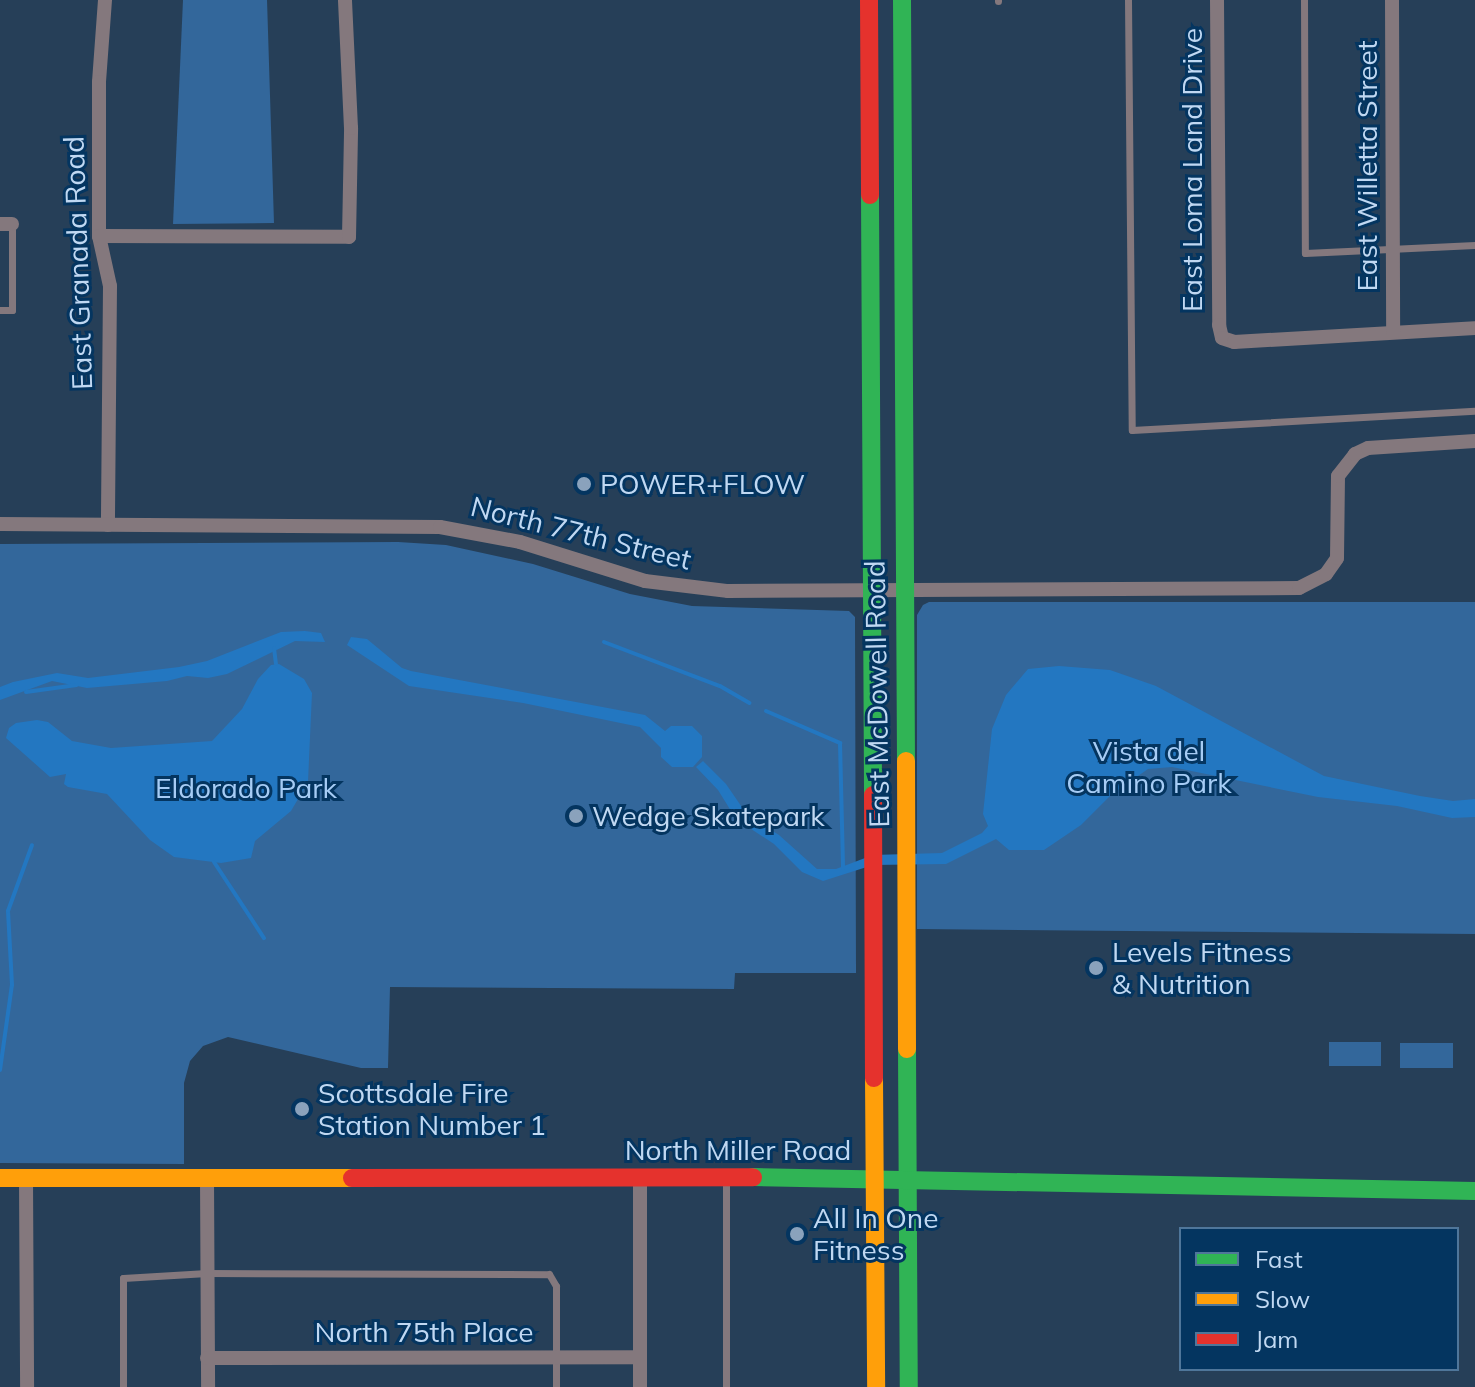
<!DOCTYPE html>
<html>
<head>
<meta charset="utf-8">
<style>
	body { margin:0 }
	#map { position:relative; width:1475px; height:1387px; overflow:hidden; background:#263f58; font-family:Mulish,sans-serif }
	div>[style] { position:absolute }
	.green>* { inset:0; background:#33679b; transform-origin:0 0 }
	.water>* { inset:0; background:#2377c1 }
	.stream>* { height:4px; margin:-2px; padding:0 2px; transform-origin:2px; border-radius:2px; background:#2377c1 }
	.lane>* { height:7px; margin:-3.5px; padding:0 3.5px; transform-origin:3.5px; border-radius:3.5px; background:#84787d }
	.street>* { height:14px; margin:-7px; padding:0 7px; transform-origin:7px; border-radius:7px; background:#84787d }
	.fast>* { height:18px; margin:-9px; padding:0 9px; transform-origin:9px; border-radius:9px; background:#30b455 }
	.slow>* { height:18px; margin:-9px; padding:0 9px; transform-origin:9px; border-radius:9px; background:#ff9f0a }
	.jam>* { height:18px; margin:-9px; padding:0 9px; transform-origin:9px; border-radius:9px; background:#e5322d }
	.dots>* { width:22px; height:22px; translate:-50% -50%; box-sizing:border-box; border:4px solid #043560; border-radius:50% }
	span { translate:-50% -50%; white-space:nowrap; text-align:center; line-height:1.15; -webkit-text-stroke:6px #043560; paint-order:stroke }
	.street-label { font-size:28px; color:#c0d8f2 }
	.poi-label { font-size:28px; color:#c0d8f2 }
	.left { translate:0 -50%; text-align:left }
	.park-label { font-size:28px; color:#a6ccf5 }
	.legend { position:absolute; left:1179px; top:1227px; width:280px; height:144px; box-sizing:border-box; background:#043560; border:2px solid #4f769a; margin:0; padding:10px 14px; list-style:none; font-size:24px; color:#c0d8f2 }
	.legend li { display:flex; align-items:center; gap:16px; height:40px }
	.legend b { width:40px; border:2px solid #4f769a }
</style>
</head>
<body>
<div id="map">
	<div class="green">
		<i style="clip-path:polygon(183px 0,267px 0,274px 223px,173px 224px)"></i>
		<i style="clip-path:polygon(398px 542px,446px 545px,533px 564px,630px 594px,692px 606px,849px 611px,855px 617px,856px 973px,735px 973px,734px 989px,390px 987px,388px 1068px,361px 1068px,228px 1037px,203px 1046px,190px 1061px,184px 1083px,184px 1164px,0 1163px,0 544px)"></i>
		<i style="clip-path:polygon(929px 602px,1475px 602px,1475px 934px,917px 929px,917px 615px,923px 605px)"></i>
		<i style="left:1329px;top:1042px;width:52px;height:24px"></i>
		<i style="left:1400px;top:1043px;width:53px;height:25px"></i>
	</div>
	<div class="water">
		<i style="clip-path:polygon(305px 631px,321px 633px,325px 642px,295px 641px,227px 674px,208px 678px,187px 676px,167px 681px,87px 688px,52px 681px,0 700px,0 687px,13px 682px,57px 673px,88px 678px,179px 667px,207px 661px,281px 632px)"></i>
		<i style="clip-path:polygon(351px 637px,367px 639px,402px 668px,411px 671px,645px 715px,665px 731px,671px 726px,692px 726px,702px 736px,702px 757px,693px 767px,672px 767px,661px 757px,661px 748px,640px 727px,523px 703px,409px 686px,347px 645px)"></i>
		<i style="clip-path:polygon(279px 664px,304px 679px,312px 693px,308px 782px,291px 811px,255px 841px,251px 858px,221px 863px,174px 857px,150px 840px,107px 794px,68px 787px,64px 784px,66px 774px,50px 777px,6px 738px,9px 728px,16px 723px,37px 720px,48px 722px,72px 741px,111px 748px,212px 741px,242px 709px,258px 679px,271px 665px)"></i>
		<i style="clip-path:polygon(1059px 666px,1110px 670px,1156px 686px,1324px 776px,1420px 796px,1453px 801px,1475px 799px,1475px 817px,1452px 818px,1397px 806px,1318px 797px,1172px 767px,1148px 769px,1112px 794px,1081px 825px,1044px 850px,1009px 850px,996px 839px,946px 864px,873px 865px,823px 881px,802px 872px,774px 844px,736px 819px,718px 790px,696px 767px,703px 761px,726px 784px,748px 816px,779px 835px,817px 869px,836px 869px,873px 855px,942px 853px,982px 833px,988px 826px,983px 814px,992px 729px,1006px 695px,1028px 669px)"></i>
	</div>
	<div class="stream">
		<i style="left:604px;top:642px;width:124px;rotate:20.8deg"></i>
		<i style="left:720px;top:686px;width:34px;rotate:30deg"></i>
		<i style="left:274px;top:648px;width:16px;rotate:83deg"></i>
		<i style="left:26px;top:692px;width:51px;rotate:-7.8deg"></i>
		<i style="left:766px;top:711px;width:81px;rotate:23.4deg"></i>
		<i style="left:840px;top:743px;width:125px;rotate:88.6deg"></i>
		<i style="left:214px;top:862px;width:91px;rotate:56.7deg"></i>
		<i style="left:0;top:1070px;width:86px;rotate:-82deg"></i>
		<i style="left:12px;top:985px;width:74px;rotate:-93.1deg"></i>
		<i style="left:8px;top:911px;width:70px;rotate:-70deg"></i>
	</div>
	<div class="lane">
		<i style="left:1128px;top:0;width:430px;rotate:89.5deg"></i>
		<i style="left:1132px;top:430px;width:344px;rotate:-3.2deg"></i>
		<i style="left:1304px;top:0;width:253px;rotate:89.8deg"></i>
		<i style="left:1305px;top:253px;width:170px;rotate:-2.7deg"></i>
		<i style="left:998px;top:1px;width:1px;rotate:-90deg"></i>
		<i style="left:0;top:310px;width:12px"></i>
		<i style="left:12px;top:310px;width:86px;rotate:-90deg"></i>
		<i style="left:726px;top:1181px;width:206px;rotate:90deg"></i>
		<i style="left:123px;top:1387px;width:109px;rotate:-90deg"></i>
		<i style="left:123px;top:1278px;width:84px;rotate:-3.4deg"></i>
		<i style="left:207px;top:1273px;width:342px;rotate:0.2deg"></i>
		<i style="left:549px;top:1274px;width:14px;rotate:60deg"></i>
		<i style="left:556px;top:1286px;width:101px;rotate:90deg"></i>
	</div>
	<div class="street">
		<i style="left:105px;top:0;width:82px;rotate:94.2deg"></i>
		<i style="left:99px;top:82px;width:154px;rotate:90deg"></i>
		<i style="left:99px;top:236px;width:51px;rotate:77.6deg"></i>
		<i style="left:110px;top:286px;width:239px;rotate:90.5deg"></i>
		<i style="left:1217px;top:0;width:325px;rotate:89.6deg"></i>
		<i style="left:1219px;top:325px;width:13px;rotate:77deg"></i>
		<i style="left:1222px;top:338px;width:13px;rotate:18deg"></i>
		<i style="left:1234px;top:342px;width:241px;rotate:-3.3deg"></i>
		<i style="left:1392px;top:0;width:332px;rotate:89.8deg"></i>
		<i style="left:0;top:224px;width:12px"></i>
		<i style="left:99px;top:236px;width:250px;rotate:0.2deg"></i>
		<i style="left:349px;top:237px;width:109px;rotate:-88.9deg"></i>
		<i style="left:351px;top:128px;width:128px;rotate:-92.7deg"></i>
		<i style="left:0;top:524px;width:440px;rotate:0.4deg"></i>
		<i style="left:440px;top:527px;width:81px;rotate:10.6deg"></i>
		<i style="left:520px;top:542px;width:131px;rotate:17.3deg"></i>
		<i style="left:645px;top:581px;width:84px;rotate:6.9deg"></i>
		<i style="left:728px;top:591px;width:571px;rotate:-0.3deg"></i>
		<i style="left:1299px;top:588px;width:30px;rotate:-27deg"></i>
		<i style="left:1326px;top:574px;width:19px;rotate:-55deg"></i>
		<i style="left:1337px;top:558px;width:82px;rotate:-89.3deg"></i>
		<i style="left:1338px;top:476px;width:28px;rotate:-52deg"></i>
		<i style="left:1355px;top:454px;width:14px;rotate:-25deg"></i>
		<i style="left:1368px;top:448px;width:107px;rotate:-3.7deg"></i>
		<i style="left:26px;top:1178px;width:209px;rotate:89.7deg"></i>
		<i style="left:207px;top:1178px;width:209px;rotate:89.7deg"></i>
		<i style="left:207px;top:1358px;width:433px;rotate:-0.1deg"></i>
		<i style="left:640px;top:1387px;width:209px;rotate:-90deg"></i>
	</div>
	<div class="fast">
		<i style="left:902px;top:0;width:761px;rotate:89.7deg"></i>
		<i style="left:870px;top:195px;width:600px;rotate:89.71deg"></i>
		<i style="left:907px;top:1049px;width:338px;rotate:89.7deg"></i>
		<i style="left:753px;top:1177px;width:722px;rotate:1.11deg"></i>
	</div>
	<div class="slow">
		<i style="left:906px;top:761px;width:288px;rotate:89.8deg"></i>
		<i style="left:874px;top:1078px;width:309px;rotate:89.6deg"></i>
		<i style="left:0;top:1178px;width:352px"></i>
	</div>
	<div class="jam">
		<i style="left:869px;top:0;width:195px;rotate:89.7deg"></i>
		<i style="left:873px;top:795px;width:283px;rotate:89.8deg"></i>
		<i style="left:352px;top:1178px;width:401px;rotate:-0.1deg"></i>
	</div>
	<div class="dots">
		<i style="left:584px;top:484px;background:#8aa2bc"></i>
		<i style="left:576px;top:816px;background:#8aa2bc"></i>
		<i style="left:1096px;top:968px;background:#8aa2bc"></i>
		<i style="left:302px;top:1109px;background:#8aa2bc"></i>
		<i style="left:797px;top:1234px;background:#8aa2bc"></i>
	</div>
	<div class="street-label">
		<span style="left:1367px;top:166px;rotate:-90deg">East Willetta Street</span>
		<span style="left:1192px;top:170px;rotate:-90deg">East Loma Land Drive</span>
		<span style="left:78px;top:263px;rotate:-92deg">East Granada Road</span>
		<span style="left:581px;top:533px;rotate:14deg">North 77th Street</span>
		<span style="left:877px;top:694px;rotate:-91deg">East McDowell Road</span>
		<span style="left:738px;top:1150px">North Miller Road</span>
		<span style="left:424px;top:1332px">North 75th Place</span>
	</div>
	<div class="poi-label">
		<span class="left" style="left:600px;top:484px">POWER+FLOW</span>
		<span class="left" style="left:592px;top:816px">Wedge Skatepark</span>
		<span class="left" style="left:1112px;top:968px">Levels Fitness<br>&amp; Nutrition</span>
		<span class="left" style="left:318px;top:1109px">Scottsdale Fire<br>Station Number 1</span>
		<span class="left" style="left:813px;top:1234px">All In One<br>Fitness</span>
	</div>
	<div class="park-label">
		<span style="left:1149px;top:767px">Vista del<br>Camino Park</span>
		<span style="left:246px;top:788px">Eldorado Park</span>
	</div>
	<ul class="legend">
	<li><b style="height:10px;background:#30b455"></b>Fast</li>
	<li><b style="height:10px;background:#ff9f0a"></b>Slow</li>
	<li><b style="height:10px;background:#e5322d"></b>Jam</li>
	</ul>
</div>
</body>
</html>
